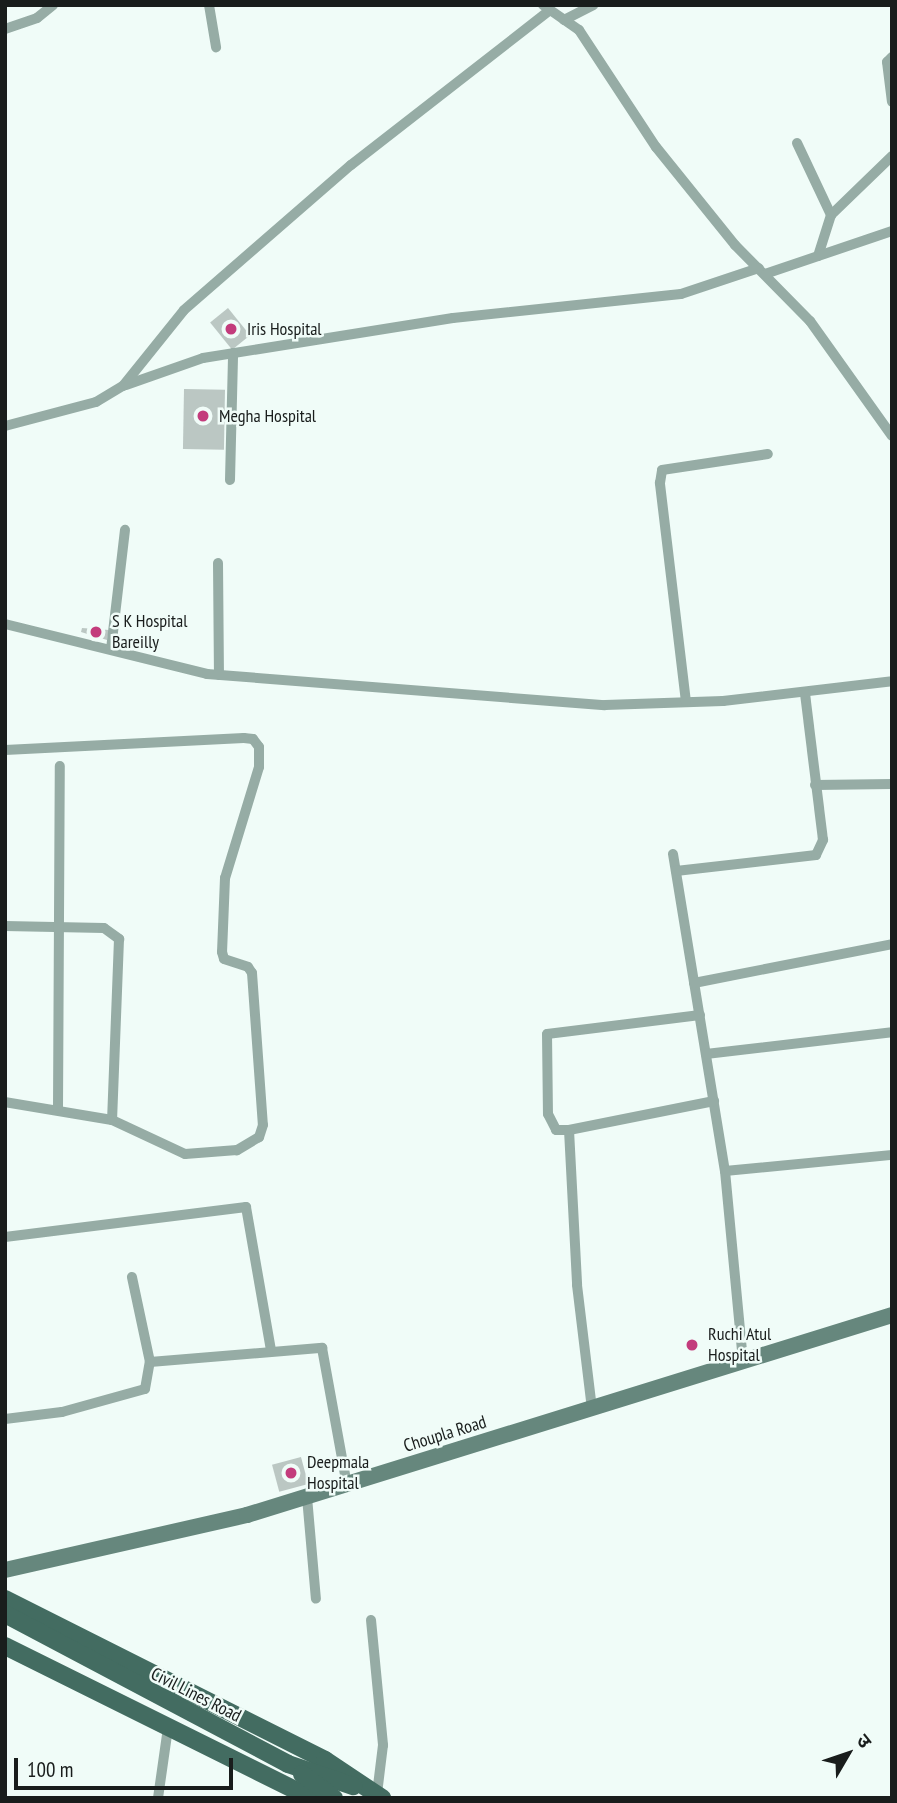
<!DOCTYPE html>
<html>
<head>
<meta charset="utf-8">
<style>
	body { margin:0 }
	#map { position:relative; width:897px; height:1803px; overflow:hidden; background:#f0fcf8; font-family:"PT Sans Narrow","Noto Sans Devanagari",sans-serif }
	div>[style] { position:absolute }
	.building>* { inset:0; background:#bbc7c3; transform-origin:0 0 }
	.minor>* { height:10px; margin:-5px; padding:0 5px; transform-origin:5px; border-radius:5px; background:#96aca5 }
	.secondary>* { height:16px; margin:-8px; padding:0 8px; transform-origin:8px; border-radius:8px; background:#66877d }
	.primary>* { height:18px; margin:-9px; padding:0 9px; transform-origin:9px; border-radius:9px; background:#436c61 }
	.dots>* { width:19px; height:19px; translate:-50% -50%; box-sizing:border-box; border:4px solid #f0fcf8; border-radius:50% }
	span { translate:-50% -50%; white-space:nowrap; text-align:center; line-height:1.15; -webkit-text-stroke:5px #f0fcf8; paint-order:stroke }
	.poi-label { font-size:18px; color:#191d1c }
	.left { translate:0 -50%; text-align:left }
	.street-label { font-size:18px; color:#191d1c }
	.frame { position:absolute; inset:0; border:7px solid #191d1c; pointer-events:none }
	.north { position:absolute; left:813px; top:1719px; width:70px; height:70px; -webkit-text-stroke:5px #f0fcf8; paint-order:stroke; rotate:51deg; font-size:19px; font-weight:700; line-height:28px; text-align:center; color:#191d1c }
	.north::after { content:''; display:block; margin:auto; width:24px; height:32px; background:#191d1c; clip-path:polygon(50% 0,100% 100%,50% 72%,0 100%) }
	.scale { position:absolute; left:14px; top:1758px; width:219px; height:32px; box-sizing:border-box; border:4px solid #191d1c; border-top:0; padding-left:9px; font-size:21px; line-height:24px; white-space:nowrap; color:#191d1c; -webkit-text-stroke:5px #f0fcf8; paint-order:stroke }
</style>
</head>
<body>
<div id="map">
	<div class="building">
		<i style="left:228px;top:308px;width:35px;height:23px;rotate:51deg"></i>
		<i style="left:184px;top:389px;width:41px;height:60px;rotate:1deg"></i>
		<i style="clip-path:polygon(82px 628px,109px 630px,107px 640px,81px 632px)"></i>
		<i style="left:301px;top:1457px;width:28px;height:30px;rotate:75deg"></i>
	</div>
	<div class="minor">
		<i style="left:209px;top:5px;width:43px;rotate:80.5deg"></i>
		<i style="left:543px;top:5px;width:44px;rotate:34.8deg"></i>
		<i style="left:579px;top:30px;width:140px;rotate:56.7deg"></i>
		<i style="left:656px;top:147px;width:126px;rotate:51.1deg"></i>
		<i style="left:735px;top:245px;width:107px;rotate:45.4deg"></i>
		<i style="left:810px;top:321px;width:141px;rotate:54.5deg"></i>
		<i style="left:564px;top:20px;width:33px;rotate:-27deg"></i>
		<i style="left:5px;top:29px;width:34px;rotate:-19deg"></i>
		<i style="left:37px;top:18px;width:21px;rotate:-39deg"></i>
		<i style="left:892px;top:57px;width:7px;rotate:135deg"></i>
		<i style="left:887px;top:62px;width:40px;rotate:82.9deg"></i>
		<i style="left:797px;top:143px;width:80px;rotate:64.7deg"></i>
		<i style="left:831px;top:215px;width:43px;rotate:107.6deg"></i>
		<i style="left:831px;top:215px;width:85px;rotate:-44deg"></i>
		<i style="left:765px;top:274px;width:134px;rotate:-18.7deg"></i>
		<i style="left:126px;top:385px;width:82px;rotate:-19.3deg"></i>
		<i style="left:203px;top:358px;width:253px;rotate:-9.1deg"></i>
		<i style="left:453px;top:318px;width:229px;rotate:-6deg"></i>
		<i style="left:681px;top:294px;width:82px;rotate:-18.4deg"></i>
		<i style="left:5px;top:426px;width:94px;rotate:-14.8deg"></i>
		<i style="left:96px;top:402px;width:31px;rotate:-31deg"></i>
		<i style="left:123px;top:386px;width:97px;rotate:-51.2deg"></i>
		<i style="left:184px;top:310px;width:221px;rotate:-41deg"></i>
		<i style="left:351px;top:165px;width:251px;rotate:-37.9deg"></i>
		<i style="left:230px;top:480px;width:127px;rotate:-88.6deg"></i>
		<i style="left:218px;top:563px;width:112px;rotate:89.5deg"></i>
		<i style="left:5px;top:624px;width:208px;rotate:13.9deg"></i>
		<i style="left:207px;top:674px;width:399px;rotate:4.5deg"></i>
		<i style="left:605px;top:705px;width:118px;rotate:-1.9deg"></i>
		<i style="left:723px;top:701px;width:170px;rotate:-6.7deg"></i>
		<i style="left:111px;top:649px;width:120px;rotate:-83.3deg"></i>
		<i style="left:686px;top:702px;width:221px;rotate:-96.8deg"></i>
		<i style="left:660px;top:483px;width:13px;rotate:-81deg"></i>
		<i style="left:662px;top:470px;width:107px;rotate:-8.6deg"></i>
		<i style="left:5px;top:750px;width:239px;rotate:-2.9deg"></i>
		<i style="left:244px;top:738px;width:9px;rotate:6deg"></i>
		<i style="left:253px;top:739px;width:10px;rotate:53deg"></i>
		<i style="left:259px;top:747px;width:20px;rotate:90deg"></i>
		<i style="left:259px;top:767px;width:116px;rotate:107deg"></i>
		<i style="left:225px;top:878px;width:74px;rotate:92.3deg"></i>
		<i style="left:222px;top:952px;width:7px;rotate:74deg"></i>
		<i style="left:224px;top:959px;width:25px;rotate:18deg"></i>
		<i style="left:248px;top:967px;width:7px;rotate:56deg"></i>
		<i style="left:252px;top:973px;width:152px;rotate:85.9deg"></i>
		<i style="left:263px;top:1125px;width:13px;rotate:108deg"></i>
		<i style="left:259px;top:1137px;width:26px;rotate:149deg"></i>
		<i style="left:237px;top:1150px;width:52px;rotate:175.6deg"></i>
		<i style="left:185px;top:1154px;width:81px;rotate:-155deg"></i>
		<i style="left:112px;top:1120px;width:109px;rotate:-170.5deg"></i>
		<i style="left:815px;top:785px;width:77px;rotate:-0.7deg"></i>
		<i style="left:673px;top:854px;width:321px;rotate:80.7deg"></i>
		<i style="left:725px;top:1171px;width:168px;rotate:-5.5deg"></i>
		<i style="left:676px;top:871px;width:141px;rotate:-6.5deg"></i>
		<i style="left:816px;top:855px;width:17px;rotate:-65deg"></i>
		<i style="left:823px;top:840px;width:148px;rotate:-97deg"></i>
		<i style="left:5px;top:926px;width:99px;rotate:1.2deg"></i>
		<i style="left:104px;top:928px;width:19px;rotate:36deg"></i>
		<i style="left:119px;top:939px;width:181px;rotate:92.2deg"></i>
		<i style="left:694px;top:983px;width:202px;rotate:-11.1deg"></i>
		<i style="left:700px;top:1015px;width:154px;rotate:172.9deg"></i>
		<i style="left:547px;top:1034px;width:80px;rotate:89.3deg"></i>
		<i style="left:548px;top:1114px;width:18px;rotate:63deg"></i>
		<i style="left:556px;top:1130px;width:13px"></i>
		<i style="left:569px;top:1130px;width:148px;rotate:-11.3deg"></i>
		<i style="left:706px;top:1054px;width:187px;rotate:-6.7deg"></i>
		<i style="left:58px;top:1108px;width:342px;rotate:-89.7deg"></i>
		<i style="left:569px;top:1130px;width:155px;rotate:87deg"></i>
		<i style="left:577px;top:1285px;width:125px;rotate:83.1deg"></i>
		<i style="left:725px;top:1171px;width:192px;rotate:84.6deg"></i>
		<i style="left:5px;top:1237px;width:243px;rotate:-7.1deg"></i>
		<i style="left:246px;top:1207px;width:145px;rotate:80.1deg"></i>
		<i style="left:150px;top:1362px;width:173px;rotate:-4.7deg"></i>
		<i style="left:322px;top:1348px;width:139px;rotate:79.7deg"></i>
		<i style="left:5px;top:1419px;width:57px;rotate:-7deg"></i>
		<i style="left:62px;top:1412px;width:86px;rotate:-15.5deg"></i>
		<i style="left:145px;top:1389px;width:27px;rotate:-80deg"></i>
		<i style="left:150px;top:1362px;width:87px;rotate:-102deg"></i>
		<i style="left:307px;top:1497px;width:102px;rotate:85deg"></i>
		<i style="left:371px;top:1620px;width:126px;rotate:84.5deg"></i>
		<i style="left:383px;top:1745px;width:49px;rotate:97deg"></i>
		<i style="left:158px;top:1798px;width:71px;rotate:-81.9deg"></i>
	</div>
	<div class="secondary">
		<i style="left:5px;top:1570px;width:248px;rotate:-12.8deg"></i>
		<i style="left:247px;top:1515px;width:675px;rotate:-17.23deg"></i>
	</div>
	<div class="primary">
		<i style="left:5px;top:1599px;width:358px;rotate:26.7deg"></i>
		<i style="left:325px;top:1760px;width:69px;rotate:33.7deg"></i>
		<i style="left:5px;top:1614px;width:320px;rotate:27.9deg"></i>
		<i style="left:288px;top:1764px;width:69px;rotate:18.7deg"></i>
		<i style="left:5px;top:1646px;width:342px;rotate:26.4deg"></i>
		<i style="left:302px;top:1774px;width:40px;rotate:37deg"></i>
	</div>
	<div class="dots">
		<i style="left:231px;top:329px;background:#c33c7c"></i>
		<i style="left:203px;top:416px;background:#c33c7c"></i>
		<i style="left:96px;top:632px;background:#c33c7c"></i>
		<i style="left:692px;top:1345px;background:#c33c7c"></i>
		<i style="left:291px;top:1473px;background:#c33c7c"></i>
	</div>
	<div class="poi-label">
		<span class="left" style="left:247px;top:329px">Iris Hospital</span>
		<span class="left" style="left:219px;top:416px">Megha Hospital</span>
		<span class="left" style="left:112px;top:632px">S K Hospital<br>Bareilly</span>
		<span class="left" style="left:708px;top:1345px">Ruchi Atul<br>Hospital</span>
		<span class="left" style="left:307px;top:1473px">Deepmala<br>Hospital</span>
	</div>
	<div class="street-label">
		<span style="left:445px;top:1434px;rotate:-17deg">Choupla Road</span>
		<span style="left:196px;top:1695px;rotate:27deg">Civil Lines Road</span>
	</div>
	<div class="frame"></div>
	<div class="north">उ</div>
	<div class="scale">100 m</div>
</div>
</body>
</html>
